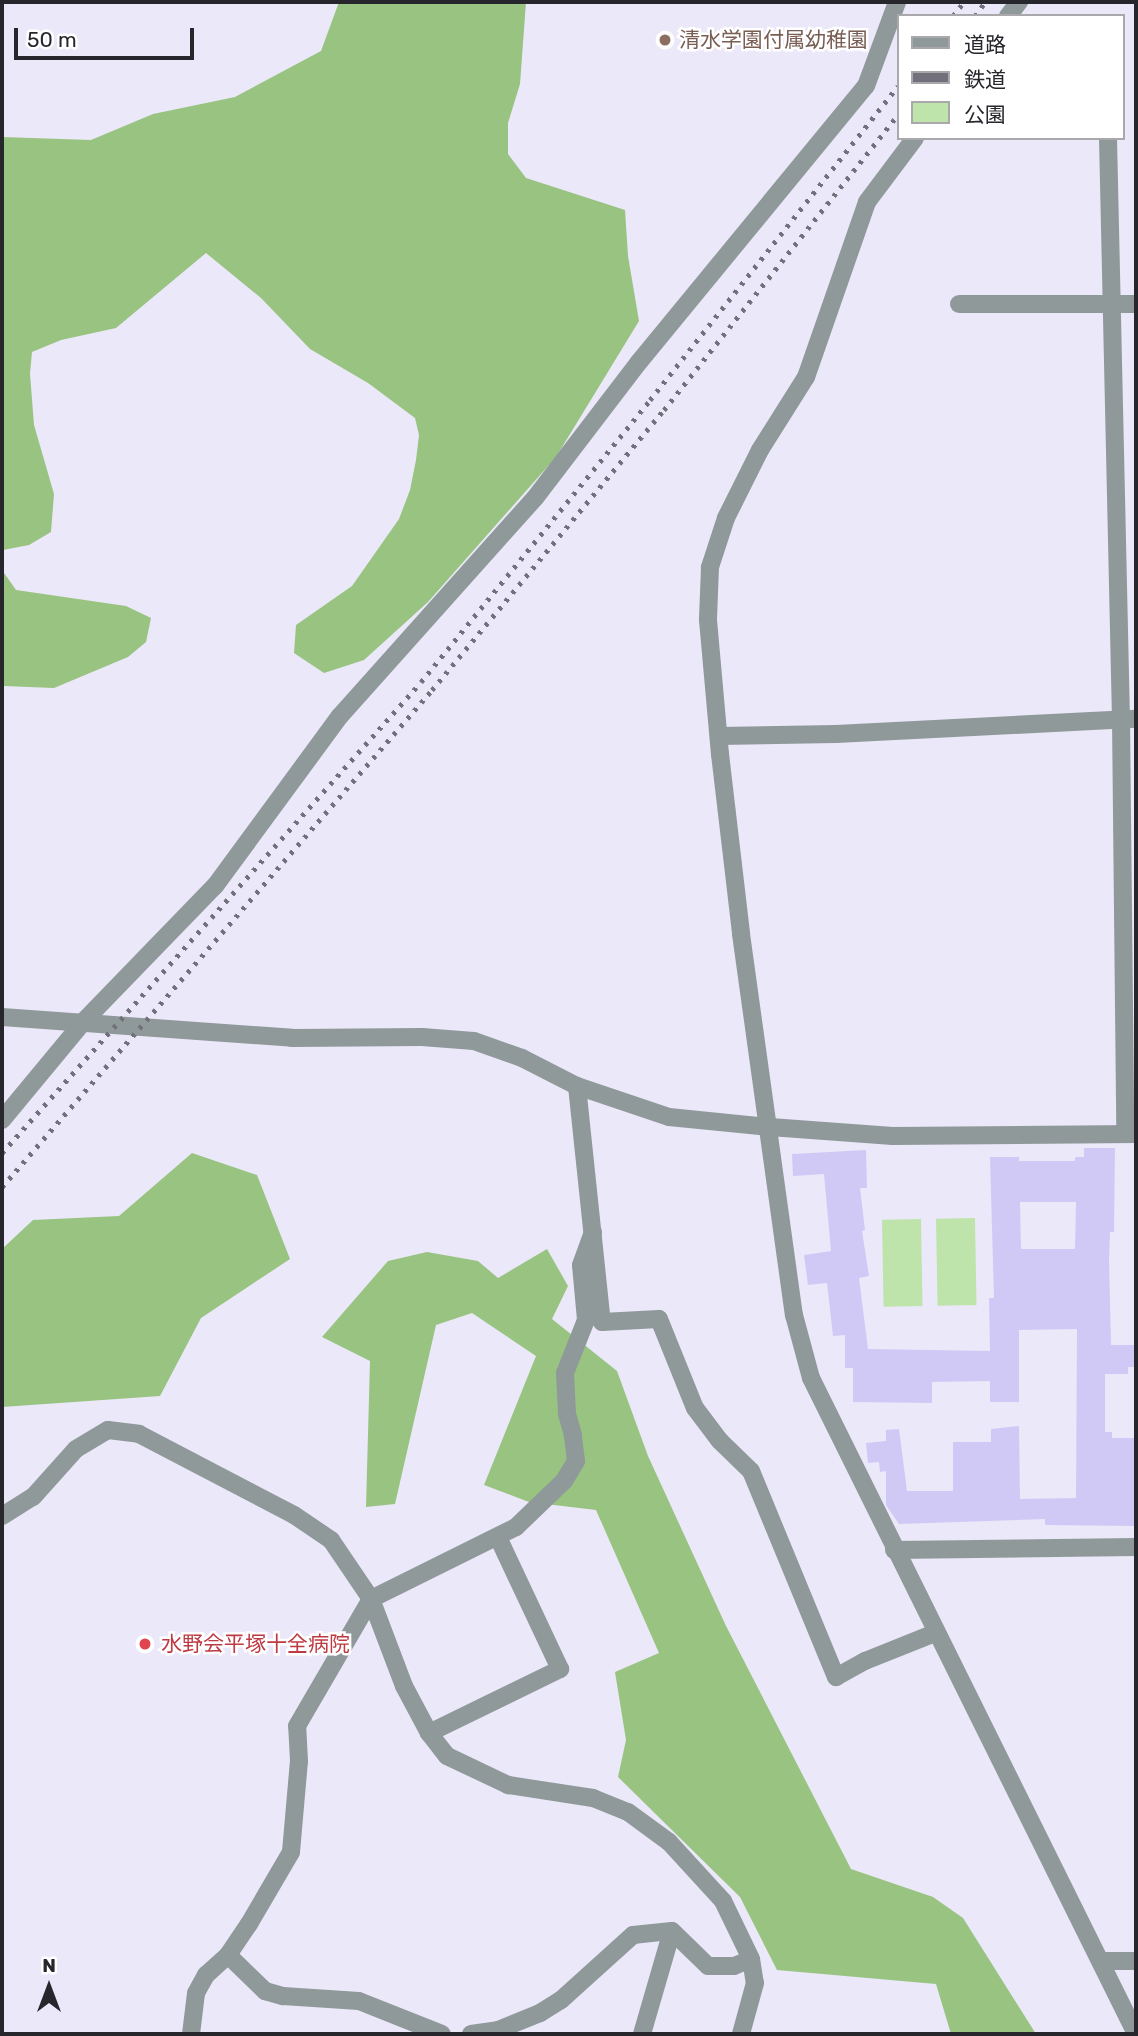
<!DOCTYPE html>
<html>
<head>
<meta charset="utf-8">
<style>
	body { margin:0 }
	#map { position:relative; width:1138px; height:2036px; overflow:hidden; background:#ebe8f9; font-family:Rubik,"Noto Sans JP",sans-serif }
	div>[style] { position:absolute }
	.green>* { inset:0; background:#bfe4ab; transform-origin:0 0 }
	.forest>* { inset:0; background:#98c380 }
	.building>* { inset:0; background:#d1c9f5 }
	.minor>* { height:18px; margin:-9px; padding:0 9px; transform-origin:9px; border-radius:9px; background:#8f999a }
	.rail>* { height:5px; margin-top:-2.5px; transform-origin:0; background:repeating-linear-gradient(90deg,#72717b 0 3.5px,transparent 0 10.5px) }
	.dots>* { width:19px; height:19px; translate:-50% -50%; box-sizing:border-box; border:4px solid #fff; border-radius:50% }
	span { translate:-50% -50%; white-space:nowrap; text-align:center; line-height:1.15; -webkit-text-stroke:5px #fff; paint-order:stroke }
	.education-label { font-size:21px; color:#785e54 }
	.left { translate:0 -50%; text-align:left }
	.health-label { font-size:21px; color:#be3a42 }
	.frame { position:absolute; inset:0; border:4px solid #27262c; pointer-events:none }
	.legend { position:absolute; left:897px; top:14px; width:228px; height:126px; box-sizing:border-box; background:#fff; border:2px solid #a9a8ab; margin:0; padding:9px 12px; list-style:none; font-size:21px; color:#27262c }
	.legend li { display:flex; align-items:center; gap:14px; height:35px }
	.legend b { width:35px; border:2px solid #a9a8ab }
	.north { position:absolute; left:14px; top:1952px; width:70px; height:70px; -webkit-text-stroke:5px #fff; paint-order:stroke; rotate:0deg; font-size:19px; font-weight:700; line-height:28px; text-align:center; color:#27262c }
	.north::after { content:''; display:block; margin:auto; width:24px; height:32px; background:#27262c; clip-path:polygon(50% 0,100% 100%,50% 72%,0 100%) }
	.scale { position:absolute; left:14px; top:28px; width:180px; height:32px; box-sizing:border-box; border:4px solid #27262c; border-top:0; padding-left:9px; font-size:21px; line-height:24px; white-space:nowrap; color:#27262c; -webkit-text-stroke:5px #fff; paint-order:stroke }
</style>
</head>
<body>
<div id="map">
	<div class="green">
		<i style="left:975px;top:1218px;width:87px;height:39px;rotate:89deg"></i>
		<i style="left:921px;top:1219px;width:87px;height:39px;rotate:89deg"></i>
	</div>
	<div class="forest">
		<i style="clip-path:polygon(339px 2px,526px 2px,520px 84px,508px 123px,508px 154px,526px 178px,625px 210px,628px 256px,639px 321px,556px 457px,428px 602px,364px 660px,324px 673px,294px 653px,296px 625px,352px 586px,399px 519px,410px 490px,416px 460px,419px 435px,415px 418px,368px 383px,310px 349px,261px 298px,206px 253px,116px 328px,61px 340px,32px 352px,30px 374px,34px 425px,54px 494px,51px 532px,29px 545px,3px 550px,2px 561px,2px 137px,91px 140px,153px 114px,235px 97px,321px 51px)"></i>
		<i style="clip-path:polygon(2px 570px,16px 590px,126px 606px,151px 618px,146px 642px,128px 657px,54px 688px,4px 686px)"></i>
		<i style="clip-path:polygon(192px 1153px,257px 1175px,290px 1259px,201px 1318px,160px 1396px,2px 1407px,2px 1249px,33px 1220px,119px 1216px)"></i>
		<i style="clip-path:polygon(547px 1249px,568px 1286px,552px 1319px,617px 1371px,648px 1456px,726px 1626px,851px 1869px,933px 1897px,963px 1918px,1036px 2034px,951px 2034px,936px 1984px,777px 1970px,740px 1897px,618px 1777px,626px 1740px,615px 1672px,659px 1653px,596px 1510px,529px 1502px,484px 1485px,536px 1356px,472px 1313px,436px 1325px,395px 1504px,366px 1507px,370px 1361px,322px 1337px,388px 1261px,427px 1252px,478px 1261px,498px 1278px)"></i>
	</div>
	<div class="building">
		<i style="clip-path:polygon(evenodd,1084px 1148px,1115px 1148px,1114px 1232px,1110px 1232px,1109px 1260px,1111px 1345px,1136px 1345px,1136px 1367px,1128px 1367px,1128px 1374px,1105px 1374px,1105px 1432px,1112px 1432px,1112px 1438px,1136px 1438px,1136px 1526px,1045px 1525px,1045px 1519px,899px 1524px,886px 1505px,886px 1471px,880px 1472px,879px 1462px,868px 1463px,866px 1443px,886px 1441px,886px 1430px,899px 1429px,907px 1491px,953px 1491px,953px 1442px,991px 1442px,991px 1429px,1019px 1426px,1020px 1499px,1076px 1498px,1077px 1329px,1019px 1330px,1019px 1402px,990px 1402px,990px 1381px,932px 1382px,932px 1403px,853px 1402px,853px 1368px,845px 1368px,845px 1335px,833px 1336px,827px 1283px,808px 1285px,804px 1255px,831px 1251px,824px 1174px,793px 1176px,792px 1154px,866px 1150px,867px 1188px,860px 1188px,865px 1230px,862px 1231px,869px 1276px,859px 1278px,868px 1349px,990px 1351px,989px 1298px,994px 1298px,990px 1157px,1019px 1157px,1019px 1161px,1075px 1161px,1075px 1157px,1084px 1157px,1084px 1148px,1020px 1202px,1076px 1202px,1075px 1249px,1021px 1249px,1020px 1202px)"></i>
	</div>
	<div class="minor">
		<i style="left:1008px;top:16px;width:18px;rotate:-52deg"></i>
		<i style="left:915px;top:138px;width:80px;rotate:126.9deg"></i>
		<i style="left:867px;top:202px;width:185px;rotate:109.2deg"></i>
		<i style="left:806px;top:377px;width:86px;rotate:122.2deg"></i>
		<i style="left:760px;top:450px;width:76px;rotate:116.6deg"></i>
		<i style="left:726px;top:518px;width:52px;rotate:108.1deg"></i>
		<i style="left:710px;top:567px;width:53px;rotate:92.2deg"></i>
		<i style="left:708px;top:620px;width:135px;rotate:84.9deg"></i>
		<i style="left:720px;top:754px;width:181px;rotate:83.3deg"></i>
		<i style="left:741px;top:934px;width:385px;rotate:82.1deg"></i>
		<i style="left:794px;top:1315px;width:65px;rotate:74.9deg"></i>
		<i style="left:811px;top:1378px;width:732px;rotate:63.64deg"></i>
		<i style="left:1108px;top:138px;width:581px;rotate:88.72deg"></i>
		<i style="left:1121px;top:719px;width:415px;rotate:89.4deg"></i>
		<i style="left:959px;top:304px;width:177px"></i>
		<i style="left:719px;top:736px;width:117px;rotate:-1deg"></i>
		<i style="left:836px;top:734px;width:300px;rotate:-2.9deg"></i>
		<i style="left:2px;top:1017px;width:291px;rotate:4.1deg"></i>
		<i style="left:292px;top:1038px;width:130px;rotate:-0.4deg"></i>
		<i style="left:422px;top:1037px;width:52px;rotate:4.4deg"></i>
		<i style="left:474px;top:1041px;width:51px;rotate:19.5deg"></i>
		<i style="left:522px;top:1058px;width:62px;rotate:27deg"></i>
		<i style="left:577px;top:1086px;width:97px;rotate:18.6deg"></i>
		<i style="left:669px;top:1117px;width:101px;rotate:5.7deg"></i>
		<i style="left:770px;top:1127px;width:123px;rotate:4.2deg"></i>
		<i style="left:893px;top:1136px;width:243px;rotate:-0.5deg"></i>
		<i style="left:577px;top:1086px;width:237px;rotate:84deg"></i>
		<i style="left:602px;top:1322px;width:57px;rotate:-3deg"></i>
		<i style="left:659px;top:1319px;width:96px;rotate:68deg"></i>
		<i style="left:695px;top:1408px;width:41px;rotate:52.9deg"></i>
		<i style="left:720px;top:1441px;width:43px;rotate:44.1deg"></i>
		<i style="left:751px;top:1471px;width:223px;rotate:67.6deg"></i>
		<i style="left:836px;top:1677px;width:33px;rotate:-29deg"></i>
		<i style="left:865px;top:1661px;width:75px;rotate:-21.8deg"></i>
		<i style="left:2px;top:1120px;width:127px;rotate:-50.4deg"></i>
		<i style="left:83px;top:1022px;width:190px;rotate:-45.9deg"></i>
		<i style="left:215px;top:886px;width:211px;rotate:-53.7deg"></i>
		<i style="left:340px;top:716px;width:292px;rotate:-48.2deg"></i>
		<i style="left:535px;top:498px;width:171px;rotate:-52.6deg"></i>
		<i style="left:639px;top:362px;width:357px;rotate:-50.6deg"></i>
		<i style="left:866px;top:86px;width:90px;rotate:-69.7deg"></i>
		<i style="left:2px;top:1516px;width:36px;rotate:-32deg"></i>
		<i style="left:33px;top:1497px;width:64px;rotate:-48.1deg"></i>
		<i style="left:76px;top:1449px;width:37px;rotate:-31deg"></i>
		<i style="left:108px;top:1430px;width:31px;rotate:7deg"></i>
		<i style="left:139px;top:1434px;width:175px;rotate:27.6deg"></i>
		<i style="left:294px;top:1515px;width:45px;rotate:34deg"></i>
		<i style="left:331px;top:1540px;width:71px;rotate:55.9deg"></i>
		<i style="left:371px;top:1599px;width:93px;rotate:69.2deg"></i>
		<i style="left:404px;top:1686px;width:53px;rotate:62deg"></i>
		<i style="left:429px;top:1733px;width:29px;rotate:52deg"></i>
		<i style="left:447px;top:1756px;width:68px;rotate:25.4deg"></i>
		<i style="left:508px;top:1785px;width:86px;rotate:8.7deg"></i>
		<i style="left:593px;top:1798px;width:38px;rotate:22deg"></i>
		<i style="left:628px;top:1812px;width:51px;rotate:36.2deg"></i>
		<i style="left:669px;top:1842px;width:80px;rotate:47.5deg"></i>
		<i style="left:723px;top:1901px;width:64px;rotate:64.2deg"></i>
		<i style="left:751px;top:1959px;width:24px;rotate:81deg"></i>
		<i style="left:755px;top:1983px;width:53px;rotate:105.4deg"></i>
		<i style="left:894px;top:1550px;width:242px;rotate:-0.7deg"></i>
		<i style="left:429px;top:1733px;width:146px;rotate:-26deg"></i>
		<i style="left:560px;top:1669px;width:146px;rotate:-115.2deg"></i>
		<i style="left:228px;top:1955px;width:52px;rotate:44.2deg"></i>
		<i style="left:265px;top:1991px;width:19px;rotate:16deg"></i>
		<i style="left:283px;top:1996px;width:76px;rotate:3.8deg"></i>
		<i style="left:359px;top:2001px;width:89px;rotate:21.7deg"></i>
		<i style="left:1101px;top:1961px;width:35px"></i>
		<i style="left:191px;top:2034px;width:41px;rotate:-83deg"></i>
		<i style="left:196px;top:1993px;width:21px;rotate:-61deg"></i>
		<i style="left:206px;top:1975px;width:30px;rotate:-42deg"></i>
		<i style="left:228px;top:1955px;width:37px;rotate:-56deg"></i>
		<i style="left:249px;top:1924px;width:83px;rotate:-59.7deg"></i>
		<i style="left:291px;top:1852px;width:91px;rotate:-85deg"></i>
		<i style="left:299px;top:1761px;width:35px;rotate:-93deg"></i>
		<i style="left:297px;top:1726px;width:147px;rotate:-59.8deg"></i>
		<i style="left:371px;top:1599px;width:162px;rotate:-26.4deg"></i>
		<i style="left:516px;top:1527px;width:66px;rotate:-43.8deg"></i>
		<i style="left:564px;top:1481px;width:23px;rotate:-59deg"></i>
		<i style="left:576px;top:1461px;width:26px;rotate:-97deg"></i>
		<i style="left:573px;top:1435px;width:22px;rotate:-106deg"></i>
		<i style="left:567px;top:1414px;width:41px;rotate:-92.8deg"></i>
		<i style="left:565px;top:1373px;width:57px;rotate:-68.4deg"></i>
		<i style="left:586px;top:1320px;width:55px;rotate:-95.2deg"></i>
		<i style="left:581px;top:1265px;width:35px;rotate:-70deg"></i>
		<i style="left:471px;top:2034px;width:27px;rotate:-8deg"></i>
		<i style="left:498px;top:2030px;width:45px;rotate:-22deg"></i>
		<i style="left:540px;top:2013px;width:25px;rotate:-32deg"></i>
		<i style="left:561px;top:2000px;width:97px;rotate:-42.1deg"></i>
		<i style="left:633px;top:1935px;width:39px;rotate:-6deg"></i>
		<i style="left:672px;top:1931px;width:50px;rotate:44.2deg"></i>
		<i style="left:708px;top:1966px;width:26px"></i>
		<i style="left:734px;top:1966px;width:18px;rotate:-22deg"></i>
		<i style="left:642px;top:2034px;width:107px;rotate:-73.8deg"></i>
	</div>
	<div class="rail">
		<i style="left:953px;top:16px;width:18px;rotate:-52deg"></i>
		<i style="left:975px;top:16px;width:17px;rotate:-54deg"></i>
		<i style="left:2px;top:1153px;width:630px;rotate:-48.34deg"></i>
		<i style="left:421px;top:682px;width:363px;rotate:-50.9deg"></i>
		<i style="left:650px;top:400px;width:400px;rotate:-51.7deg"></i>
		<i style="left:2px;top:1187px;width:657px;rotate:-49.13deg"></i>
		<i style="left:432px;top:690px;width:364px;rotate:-50.4deg"></i>
		<i style="left:664px;top:410px;width:377px;rotate:-51.6deg"></i>
	</div>
	<div class="dots">
		<i style="left:665px;top:40px;background:#8d6e63"></i>
		<i style="left:145px;top:1644px;background:#e0444e"></i>
	</div>
	<div class="education-label">
		<span class="left" style="left:679px;top:40px">清水学園付属幼稚園</span>
	</div>
	<div class="health-label">
		<span class="left" style="left:161px;top:1644px">水野会平塚十全病院</span>
	</div>
	<div class="frame"></div>
	<ul class="legend">
	<li><b style="height:9px;background:#8f999a"></b>道路</li>
	<li><b style="height:9px;background:#72717b"></b>鉄道</li>
	<li><b style="height:19px;background:#bfe4ab"></b>公園</li>
	</ul>
	<div class="north">N</div>
	<div class="scale">50 m</div>
</div>
</body>
</html>
